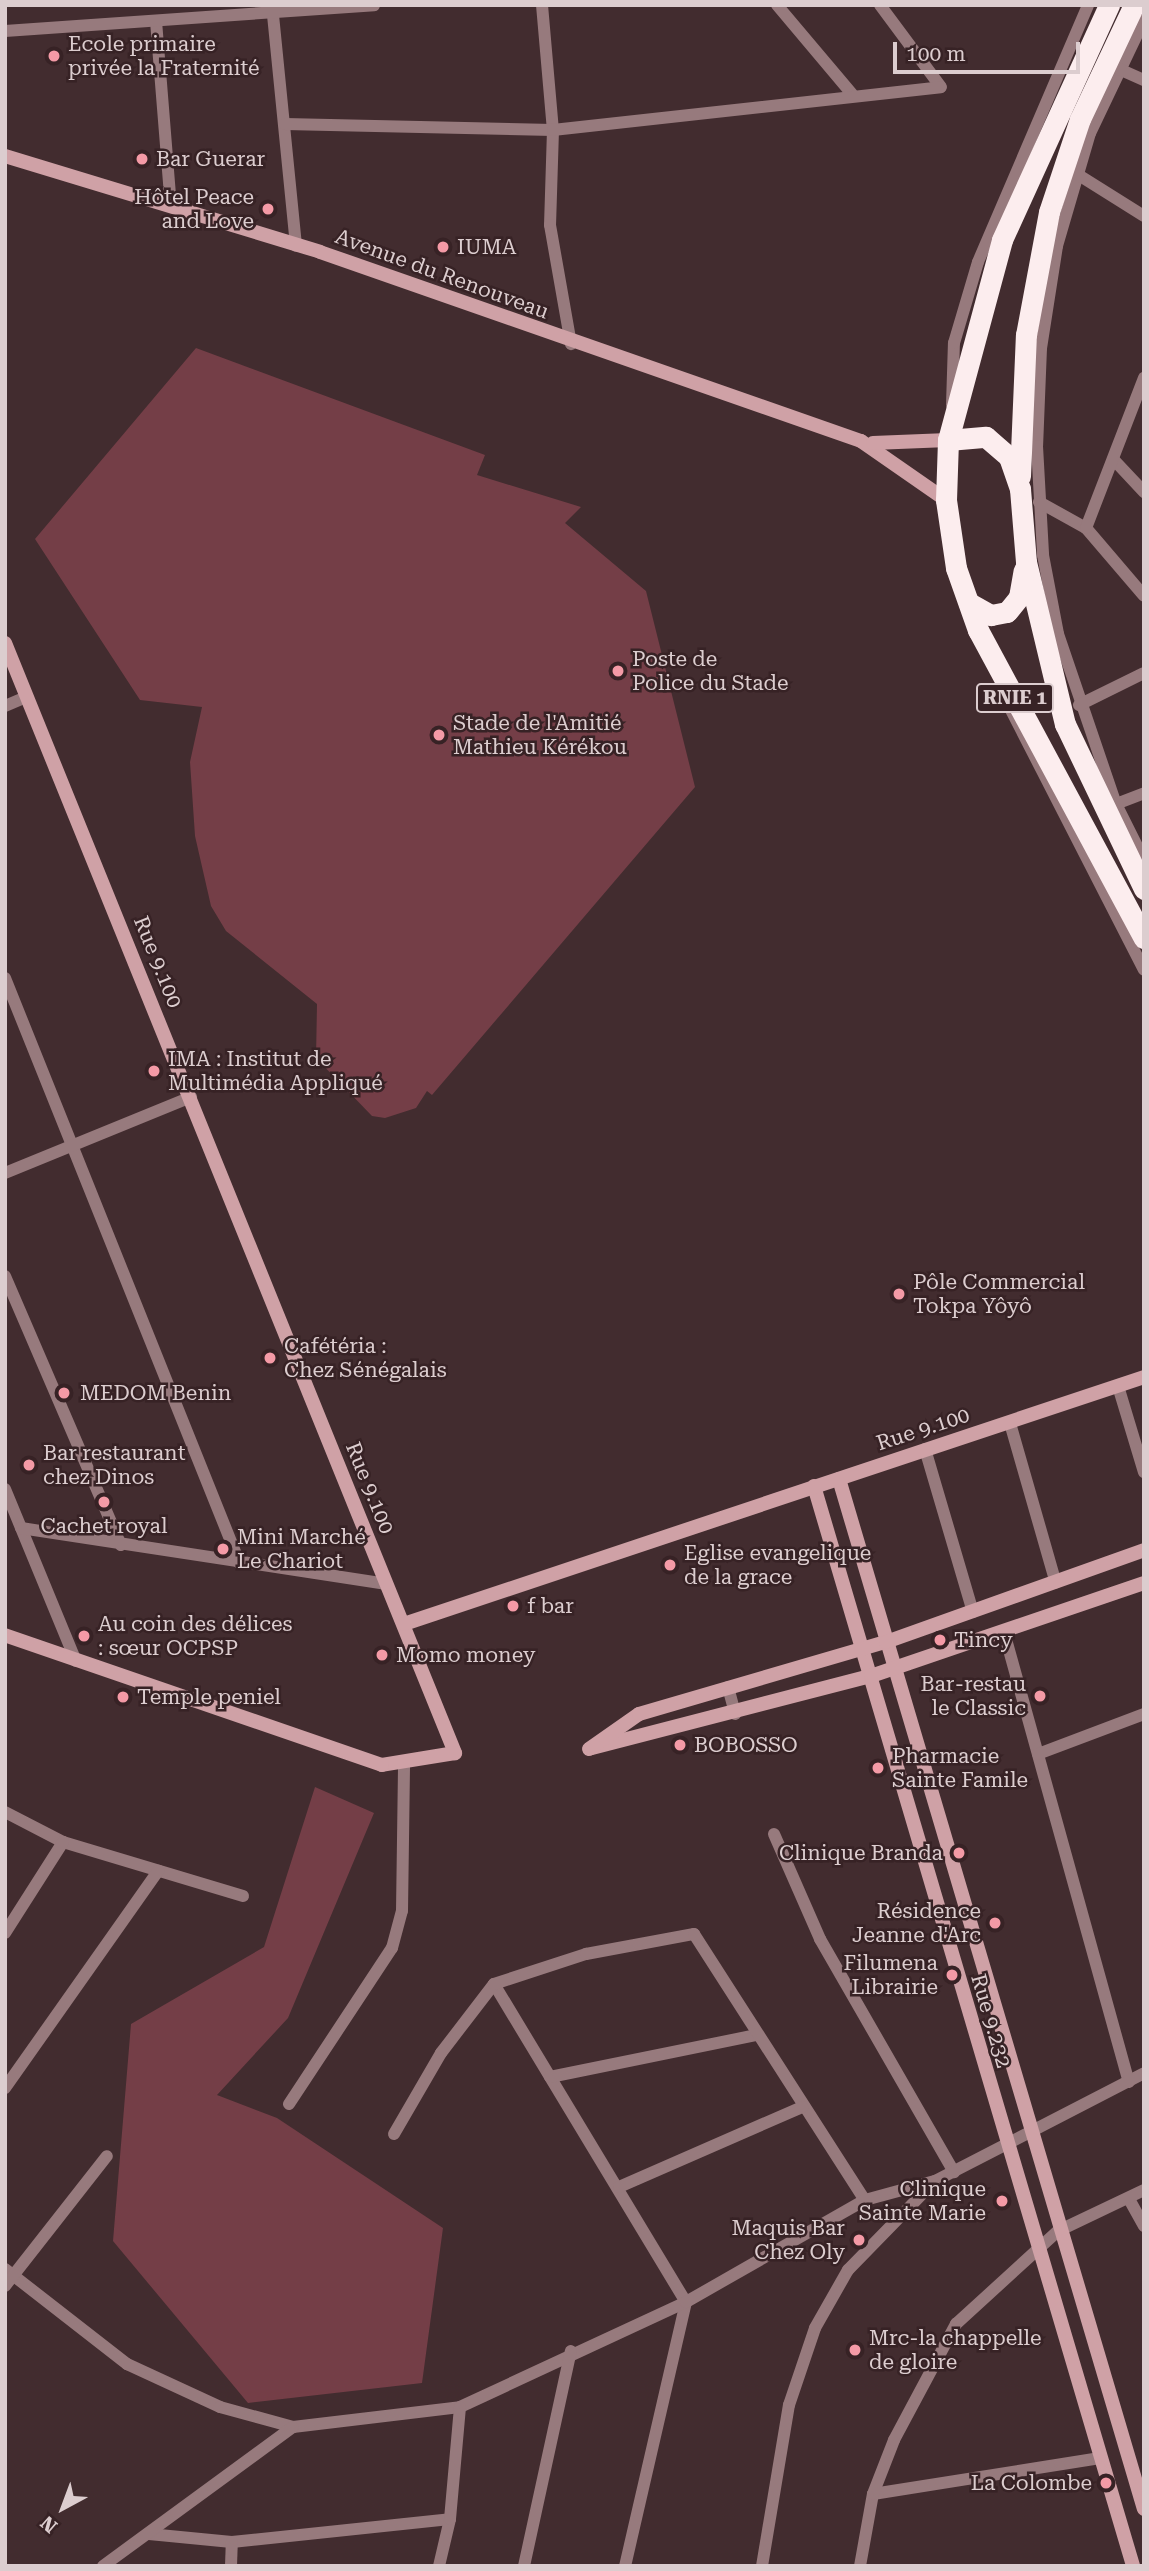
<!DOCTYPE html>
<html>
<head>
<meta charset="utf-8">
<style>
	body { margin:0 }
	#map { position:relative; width:1149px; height:2571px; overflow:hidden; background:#422c2f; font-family:"Roboto Serif",serif }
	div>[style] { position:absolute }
	.green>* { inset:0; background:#743e47 }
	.street>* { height:12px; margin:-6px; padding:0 6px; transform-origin:6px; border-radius:6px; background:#977a7d }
	.secondary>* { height:14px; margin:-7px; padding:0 7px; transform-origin:7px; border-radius:7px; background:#cfa1a6 }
	.highway>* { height:21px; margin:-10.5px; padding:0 10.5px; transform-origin:10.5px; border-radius:10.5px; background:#fcedee }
	.dots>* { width:19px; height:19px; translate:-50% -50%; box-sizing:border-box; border:4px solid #372225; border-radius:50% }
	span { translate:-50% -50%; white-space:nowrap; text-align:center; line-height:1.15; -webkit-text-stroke:5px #372225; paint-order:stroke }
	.shield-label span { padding:2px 5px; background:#372225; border:2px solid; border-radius:5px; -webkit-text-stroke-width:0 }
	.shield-label { font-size:19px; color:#dccdcf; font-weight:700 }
	.poi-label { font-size:21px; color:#dccdcf }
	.left { translate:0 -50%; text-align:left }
	.right { translate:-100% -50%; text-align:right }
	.street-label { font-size:21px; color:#dccdcf }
	.frame { position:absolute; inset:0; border:7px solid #dccdcf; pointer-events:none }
	.north { position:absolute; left:28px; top:2473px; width:70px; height:70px; -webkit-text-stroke:5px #372225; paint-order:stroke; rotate:221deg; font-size:19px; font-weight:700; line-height:28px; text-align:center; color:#dccdcf }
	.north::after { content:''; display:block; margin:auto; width:24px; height:32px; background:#dccdcf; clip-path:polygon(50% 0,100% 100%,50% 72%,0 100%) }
	.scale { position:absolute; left:893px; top:42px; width:187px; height:32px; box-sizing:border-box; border:4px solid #dccdcf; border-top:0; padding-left:9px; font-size:21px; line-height:24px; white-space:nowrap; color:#dccdcf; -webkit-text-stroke:5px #372225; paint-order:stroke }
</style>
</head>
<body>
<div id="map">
	<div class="green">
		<i style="clip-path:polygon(196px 348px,485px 455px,477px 475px,581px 507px,565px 523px,646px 591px,695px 787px,432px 1095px,427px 1091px,416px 1108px,385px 1118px,372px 1116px,316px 1058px,317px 1004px,226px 931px,211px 906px,195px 836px,190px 762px,202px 707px,140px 700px,35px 539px)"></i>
		<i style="clip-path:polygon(315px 1787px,374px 1813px,288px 2018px,217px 2095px,277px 2118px,443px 2228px,422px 2383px,248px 2403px,113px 2241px,131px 2024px,264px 1947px)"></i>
	</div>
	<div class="street">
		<i style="left:272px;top:5px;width:242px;rotate:84.3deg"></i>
		<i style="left:542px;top:5px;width:125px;rotate:85deg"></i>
		<i style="left:553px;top:130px;width:95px;rotate:91.8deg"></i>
		<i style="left:550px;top:225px;width:121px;rotate:80deg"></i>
		<i style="left:777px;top:5px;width:116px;rotate:49.9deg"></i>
		<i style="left:880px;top:5px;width:102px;rotate:53.4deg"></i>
		<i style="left:1144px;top:20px;width:125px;rotate:115.5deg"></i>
		<i style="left:1090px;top:133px;width:118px;rotate:106.3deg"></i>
		<i style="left:1057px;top:246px;width:103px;rotate:98.9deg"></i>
		<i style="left:1041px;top:348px;width:98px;rotate:92.3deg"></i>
		<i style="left:1037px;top:446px;width:109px;rotate:86.8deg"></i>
		<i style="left:1043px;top:555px;width:80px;rotate:79.2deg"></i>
		<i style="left:1058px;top:634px;width:180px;rotate:71.2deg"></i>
		<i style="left:1116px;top:804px;width:63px;rotate:63.4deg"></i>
		<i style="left:156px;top:21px;width:186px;rotate:85.4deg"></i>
		<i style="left:5px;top:31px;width:370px;rotate:-4deg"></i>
		<i style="left:1119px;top:69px;width:27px;rotate:24deg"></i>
		<i style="left:285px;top:124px;width:268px;rotate:1.3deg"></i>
		<i style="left:553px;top:130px;width:390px;rotate:-6.3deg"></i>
		<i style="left:1077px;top:174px;width:79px;rotate:32.1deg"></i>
		<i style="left:952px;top:405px;width:62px;rotate:-88.2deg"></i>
		<i style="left:954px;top:343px;width:84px;rotate:-73.5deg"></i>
		<i style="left:978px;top:262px;width:280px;rotate:-66.8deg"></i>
		<i style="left:1114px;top:460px;width:44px;rotate:46.8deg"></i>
		<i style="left:1039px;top:502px;width:54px;rotate:29deg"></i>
		<i style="left:1086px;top:528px;width:89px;rotate:49.5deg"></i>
		<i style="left:1086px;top:528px;width:161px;rotate:-68.9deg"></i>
		<i style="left:1079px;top:705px;width:72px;rotate:-26.2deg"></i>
		<i style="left:5px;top:706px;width:23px;rotate:-23deg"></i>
		<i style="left:1010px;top:708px;width:294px;rotate:62.9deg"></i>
		<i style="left:1116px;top:804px;width:30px;rotate:-21deg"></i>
		<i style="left:5px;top:978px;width:631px;rotate:68.15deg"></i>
		<i style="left:5px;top:1173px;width:201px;rotate:-22.2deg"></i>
		<i style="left:5px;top:1276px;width:293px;rotate:66.7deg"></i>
		<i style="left:1118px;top:1386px;width:90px;rotate:73.2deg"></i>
		<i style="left:1010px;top:1423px;width:166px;rotate:74deg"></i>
		<i style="left:925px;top:1449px;width:170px;rotate:73.6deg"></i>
		<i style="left:5px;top:1489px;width:186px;rotate:67.6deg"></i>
		<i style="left:21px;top:1528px;width:370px;rotate:8.7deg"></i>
		<i style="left:1004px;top:1632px;width:467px;rotate:74.5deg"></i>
		<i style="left:728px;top:1687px;width:28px;rotate:75deg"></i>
		<i style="left:1038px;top:1754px;width:113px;rotate:-20.7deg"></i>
		<i style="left:5px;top:1812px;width:65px;rotate:27.3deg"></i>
		<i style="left:63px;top:1842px;width:188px;rotate:16.7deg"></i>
		<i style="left:774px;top:1834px;width:115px;rotate:66.3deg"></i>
		<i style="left:820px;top:1939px;width:269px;rotate:60.1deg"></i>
		<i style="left:5px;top:1933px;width:108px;rotate:-57.5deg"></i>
		<i style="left:494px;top:1984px;width:371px;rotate:58.9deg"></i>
		<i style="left:686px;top:2302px;width:271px;rotate:103deg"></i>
		<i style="left:550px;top:2077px;width:211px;rotate:-11.5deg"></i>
		<i style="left:5px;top:2088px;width:266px;rotate:-54.8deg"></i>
		<i style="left:289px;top:2104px;width:187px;rotate:-56.6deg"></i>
		<i style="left:392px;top:1948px;width:38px;rotate:-75deg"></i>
		<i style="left:402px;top:1911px;width:145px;rotate:-89.2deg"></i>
		<i style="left:394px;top:2134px;width:94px;rotate:-59.9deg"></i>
		<i style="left:441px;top:2053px;width:87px;rotate:-52.5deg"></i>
		<i style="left:494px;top:1984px;width:97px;rotate:-18.1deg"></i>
		<i style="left:586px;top:1954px;width:110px;rotate:-10.5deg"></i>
		<i style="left:694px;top:1934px;width:316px;rotate:57.3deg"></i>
		<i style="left:619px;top:2187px;width:200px;rotate:-23.6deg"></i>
		<i style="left:1129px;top:2199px;width:31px;rotate:61deg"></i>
		<i style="left:5px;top:2269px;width:155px;rotate:37.9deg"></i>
		<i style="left:127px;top:2364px;width:102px;rotate:24.8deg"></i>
		<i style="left:220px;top:2407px;width:76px;rotate:15.3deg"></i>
		<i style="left:293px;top:2427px;width:168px;rotate:-6.8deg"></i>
		<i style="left:460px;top:2407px;width:249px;rotate:-24.9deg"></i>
		<i style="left:686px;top:2302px;width:206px;rotate:-29.7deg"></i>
		<i style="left:865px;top:2200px;width:73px;rotate:-15.2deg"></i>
		<i style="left:935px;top:2181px;width:235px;rotate:-27.3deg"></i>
		<i style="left:5px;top:2286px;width:165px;rotate:-51.9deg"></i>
		<i style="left:873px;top:2494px;width:230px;rotate:-9deg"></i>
		<i style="left:149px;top:2534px;width:83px;rotate:5.5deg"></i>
		<i style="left:232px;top:2542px;width:219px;rotate:-6deg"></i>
		<i style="left:103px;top:2566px;width:235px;rotate:-36.2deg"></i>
		<i style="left:231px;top:2566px;width:24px;rotate:-88deg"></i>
		<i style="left:439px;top:2566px;width:48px;rotate:-76.8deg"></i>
		<i style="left:450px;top:2519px;width:112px;rotate:-84.9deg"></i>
		<i style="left:524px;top:2566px;width:220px;rotate:-77.7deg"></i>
		<i style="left:762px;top:2566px;width:163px;rotate:-80.5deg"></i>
		<i style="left:789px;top:2405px;width:81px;rotate:-71.3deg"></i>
		<i style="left:815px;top:2328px;width:67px;rotate:-60.4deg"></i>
		<i style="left:848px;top:2270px;width:120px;rotate:-45.7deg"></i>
		<i style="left:860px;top:2566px;width:73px;rotate:-79.8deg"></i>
		<i style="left:873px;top:2494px;width:58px;rotate:-68.7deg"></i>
		<i style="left:894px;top:2440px;width:132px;rotate:-61.9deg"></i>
		<i style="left:956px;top:2324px;width:138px;rotate:-42.4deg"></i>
		<i style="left:1058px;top:2231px;width:95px;rotate:-25.5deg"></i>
	</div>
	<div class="secondary">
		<i style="left:5px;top:156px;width:329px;rotate:16.9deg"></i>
		<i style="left:320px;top:252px;width:573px;rotate:19.26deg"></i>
		<i style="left:861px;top:441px;width:103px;rotate:34.8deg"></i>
		<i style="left:873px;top:443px;width:75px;rotate:-2.3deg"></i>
		<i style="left:5px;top:643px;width:1198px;rotate:67.93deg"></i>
		<i style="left:455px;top:1753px;width:74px;rotate:170.7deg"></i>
		<i style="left:382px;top:1765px;width:399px;rotate:-161deg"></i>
		<i style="left:839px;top:1479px;width:1074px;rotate:73.51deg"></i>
		<i style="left:814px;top:1486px;width:1126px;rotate:73.54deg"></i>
		<i style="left:404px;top:1624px;width:780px;rotate:-18.46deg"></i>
		<i style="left:592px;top:1748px;width:288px;rotate:-14.5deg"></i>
		<i style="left:871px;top:1676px;width:288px;rotate:-18.8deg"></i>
		<i style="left:589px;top:1749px;width:61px;rotate:-35deg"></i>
		<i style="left:639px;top:1714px;width:257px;rotate:-16.3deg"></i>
		<i style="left:886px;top:1642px;width:274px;rotate:-19.6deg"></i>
	</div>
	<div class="highway">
		<i style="left:1109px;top:5px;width:258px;rotate:114.5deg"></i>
		<i style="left:1002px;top:240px;width:207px;rotate:105.1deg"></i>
		<i style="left:948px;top:440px;width:60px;rotate:91.9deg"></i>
		<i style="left:946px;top:500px;width:69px;rotate:81.6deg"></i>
		<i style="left:956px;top:568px;width:66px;rotate:70.5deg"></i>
		<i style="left:978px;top:630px;width:350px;rotate:61.7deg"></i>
		<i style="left:948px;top:440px;width:38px;rotate:-5deg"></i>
		<i style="left:986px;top:437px;width:30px;rotate:41deg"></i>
		<i style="left:1009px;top:457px;width:34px;rotate:71deg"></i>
		<i style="left:1020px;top:489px;width:73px;rotate:85.3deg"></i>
		<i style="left:1026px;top:562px;width:167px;rotate:76.5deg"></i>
		<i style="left:1065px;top:724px;width:183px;rotate:64.4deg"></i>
		<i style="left:1020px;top:476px;width:141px;rotate:-87.6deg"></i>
		<i style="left:1026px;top:335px;width:125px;rotate:-79.4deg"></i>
		<i style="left:1049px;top:212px;width:98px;rotate:-71.6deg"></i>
		<i style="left:1080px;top:119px;width:126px;rotate:-64.7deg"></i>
		<i style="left:969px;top:603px;width:25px;rotate:29deg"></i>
		<i style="left:991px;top:615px;width:16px;rotate:-11deg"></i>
		<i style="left:1007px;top:612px;width:19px;rotate:-51deg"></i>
		<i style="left:1019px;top:597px;width:27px;rotate:-80deg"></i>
	</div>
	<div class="dots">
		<i style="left:54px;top:56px;background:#f49aa6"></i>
		<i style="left:142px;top:159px;background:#f49aa6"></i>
		<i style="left:268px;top:209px;background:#f49aa6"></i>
		<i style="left:443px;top:247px;background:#f49aa6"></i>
		<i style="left:618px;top:671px;background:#f49aa6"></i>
		<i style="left:439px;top:735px;background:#f49aa6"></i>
		<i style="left:154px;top:1071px;background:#f49aa6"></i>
		<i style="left:899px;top:1294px;background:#f49aa6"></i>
		<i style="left:270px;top:1358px;background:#f49aa6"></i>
		<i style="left:64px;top:1393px;background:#f49aa6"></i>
		<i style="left:29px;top:1465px;background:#f49aa6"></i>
		<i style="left:104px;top:1502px;background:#f49aa6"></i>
		<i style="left:223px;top:1549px;background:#f49aa6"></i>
		<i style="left:670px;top:1565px;background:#f49aa6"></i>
		<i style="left:513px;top:1606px;background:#f49aa6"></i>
		<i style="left:84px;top:1636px;background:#f49aa6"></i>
		<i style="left:940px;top:1640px;background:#f49aa6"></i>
		<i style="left:382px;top:1655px;background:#f49aa6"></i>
		<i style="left:1040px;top:1696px;background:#f49aa6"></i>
		<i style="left:123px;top:1697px;background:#f49aa6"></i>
		<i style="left:680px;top:1745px;background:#f49aa6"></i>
		<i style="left:878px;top:1768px;background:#f49aa6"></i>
		<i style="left:959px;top:1853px;background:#f49aa6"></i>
		<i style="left:995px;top:1923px;background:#f49aa6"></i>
		<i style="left:952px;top:1975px;background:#f49aa6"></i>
		<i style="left:1002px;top:2201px;background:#f49aa6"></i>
		<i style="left:859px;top:2240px;background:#f49aa6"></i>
		<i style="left:855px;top:2350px;background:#f49aa6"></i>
		<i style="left:1106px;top:2483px;background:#f49aa6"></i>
	</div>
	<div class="shield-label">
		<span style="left:1015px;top:698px">RNIE 1</span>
	</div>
	<div class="poi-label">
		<span class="left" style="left:68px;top:56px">Ecole primaire<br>privée la Fraternité</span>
		<span class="left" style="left:156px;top:159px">Bar Guerar</span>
		<span class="right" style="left:254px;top:209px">Hôtel Peace<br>and Love</span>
		<span class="left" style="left:457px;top:247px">IUMA</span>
		<span class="left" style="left:632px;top:671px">Poste de<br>Police du Stade</span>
		<span class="left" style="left:453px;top:735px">Stade de l'Amitié<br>Mathieu Kérékou</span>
		<span class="left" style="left:168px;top:1071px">IMA : Institut de<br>Multimédia Appliqué</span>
		<span class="left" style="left:913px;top:1294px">Pôle Commercial<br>Tokpa Yôyô</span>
		<span class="left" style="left:284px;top:1358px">Cafétéria :<br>Chez Sénégalais</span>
		<span class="left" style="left:80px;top:1393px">MEDOM Benin</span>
		<span class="left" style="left:43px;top:1465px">Bar restaurant<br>chez Dinos</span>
		<span style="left:104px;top:1526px">Cachet royal</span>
		<span class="left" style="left:237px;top:1549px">Mini Marché<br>Le Chariot</span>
		<span class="left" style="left:684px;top:1565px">Eglise evangelique<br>de la grace</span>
		<span class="left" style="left:527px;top:1606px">f bar</span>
		<span class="left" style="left:98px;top:1636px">Au coin des délices<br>: sœur OCPSP</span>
		<span class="left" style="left:954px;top:1640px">Tincy</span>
		<span class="left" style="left:396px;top:1655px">Momo money</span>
		<span class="right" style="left:1026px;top:1696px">Bar-restau<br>le Classic</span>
		<span class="left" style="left:137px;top:1697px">Temple peniel</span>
		<span class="left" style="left:694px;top:1745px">BOBOSSO</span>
		<span class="left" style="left:892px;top:1768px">Pharmacie<br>Sainte Famile</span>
		<span class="right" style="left:943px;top:1853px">Clinique Branda</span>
		<span class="right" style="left:981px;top:1923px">Résidence<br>Jeanne d'Arc</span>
		<span class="right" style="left:938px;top:1975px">Filumena<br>Librairie</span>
		<span class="right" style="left:986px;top:2201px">Clinique<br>Sainte Marie</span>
		<span class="right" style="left:845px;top:2240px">Maquis Bar<br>Chez Oly</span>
		<span class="left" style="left:869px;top:2350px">Mrc-la chappelle<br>de gloire</span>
		<span class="right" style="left:1092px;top:2483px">La Colombe</span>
	</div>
	<div class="street-label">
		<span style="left:442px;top:274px;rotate:20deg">Avenue du Renouveau</span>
		<span style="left:158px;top:962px;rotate:68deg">Rue 9.100</span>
		<span style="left:923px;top:1429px;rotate:-18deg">Rue 9.100</span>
		<span style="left:370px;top:1488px;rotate:68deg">Rue 9.100</span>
		<span style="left:991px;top:2021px;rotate:74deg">Rue 9.232</span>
	</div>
	<div class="frame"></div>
	<div class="north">N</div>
	<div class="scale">100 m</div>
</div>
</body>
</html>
